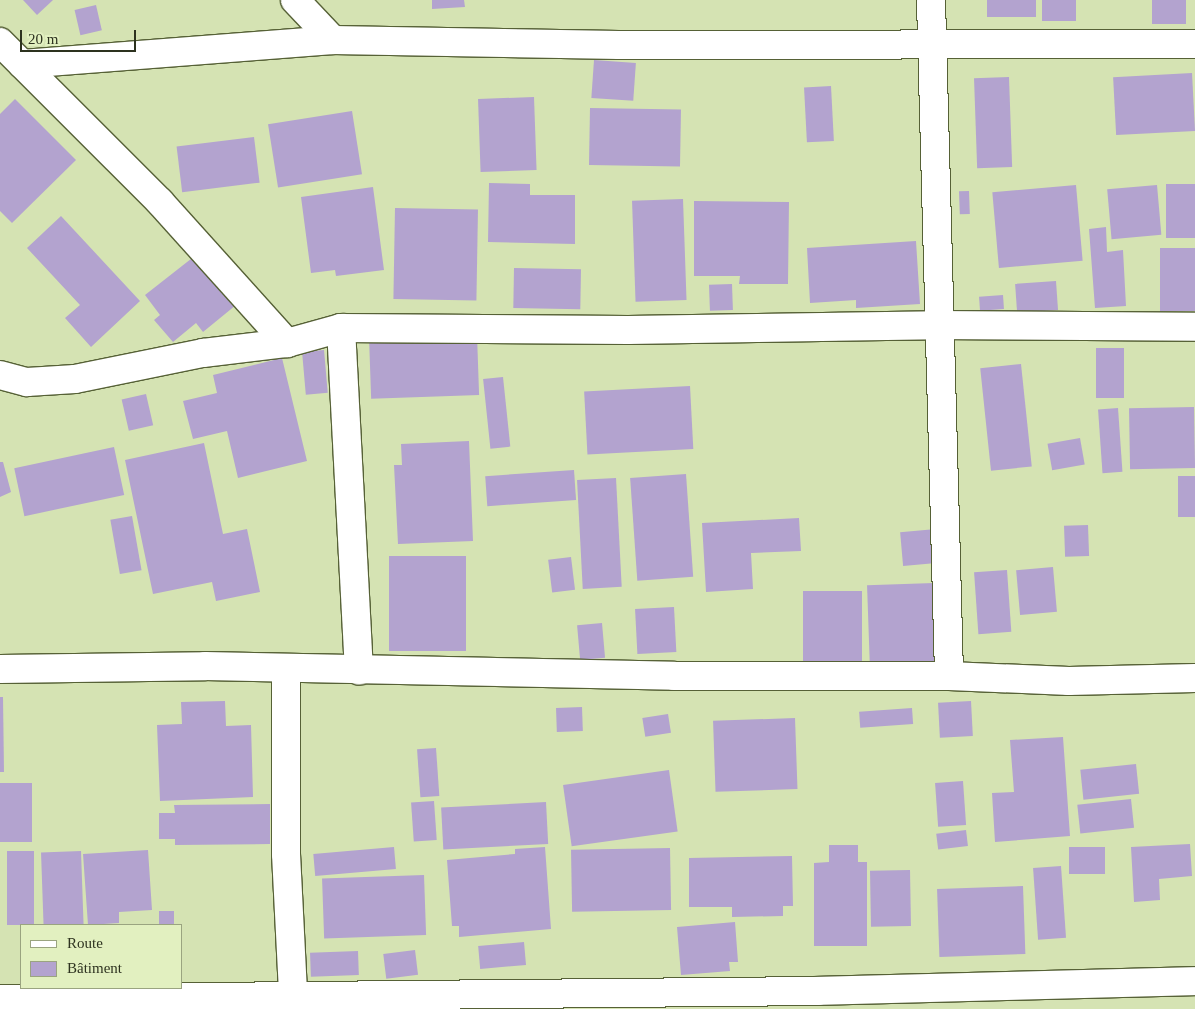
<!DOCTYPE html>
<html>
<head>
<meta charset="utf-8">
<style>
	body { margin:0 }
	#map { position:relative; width:1195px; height:1009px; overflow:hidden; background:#d5e3b3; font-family:Georgia,serif }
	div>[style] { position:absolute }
	.building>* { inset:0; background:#b3a3cf; transform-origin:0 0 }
	.roads { filter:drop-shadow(1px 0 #566136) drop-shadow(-1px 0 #566136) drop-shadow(0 1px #566136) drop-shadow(0 -1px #566136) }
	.street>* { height:28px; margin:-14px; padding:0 14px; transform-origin:14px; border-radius:14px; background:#fff }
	span { translate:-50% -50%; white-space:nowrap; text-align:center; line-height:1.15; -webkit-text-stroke:4.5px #e2f0c0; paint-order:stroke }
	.legend { position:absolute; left:20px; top:924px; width:162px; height:65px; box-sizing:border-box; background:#e2f0c0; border:1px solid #9aa480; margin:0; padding:6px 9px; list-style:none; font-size:15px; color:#2d321f }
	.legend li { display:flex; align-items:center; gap:10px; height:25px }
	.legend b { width:25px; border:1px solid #9aa480 }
	.scale { position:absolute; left:20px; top:30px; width:116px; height:22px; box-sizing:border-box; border:2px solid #2d321f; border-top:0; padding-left:6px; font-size:15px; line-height:18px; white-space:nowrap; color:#2d321f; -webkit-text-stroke:4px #e2f0c0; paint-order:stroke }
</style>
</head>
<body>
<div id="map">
	<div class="building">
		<i style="clip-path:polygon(23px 0,53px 0,37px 15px)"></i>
		<i style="clip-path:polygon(432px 0,464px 0,465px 7px,432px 9px)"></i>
		<i style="left:987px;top:0;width:49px;height:17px"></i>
		<i style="left:1042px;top:0;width:34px;height:21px"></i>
		<i style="left:1152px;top:0;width:34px;height:24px"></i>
		<i style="left:96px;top:5px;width:26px;height:22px;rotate:77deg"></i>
		<i style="left:594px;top:60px;width:42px;height:38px;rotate:4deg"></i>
		<i style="left:1192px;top:73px;width:58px;height:79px;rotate:87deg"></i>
		<i style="left:1009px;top:77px;width:90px;height:35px;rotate:88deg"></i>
		<i style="left:831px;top:86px;width:55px;height:27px;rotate:87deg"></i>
		<i style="left:534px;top:97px;width:73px;height:56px;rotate:88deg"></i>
		<i style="clip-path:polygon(15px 99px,76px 160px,12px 223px,0 211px,0 114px)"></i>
		<i style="left:590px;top:108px;width:91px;height:57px;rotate:1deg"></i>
		<i style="left:352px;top:111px;width:64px;height:85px;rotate:81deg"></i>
		<i style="left:254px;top:137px;width:46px;height:78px;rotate:83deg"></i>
		<i style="clip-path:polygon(489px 183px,530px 184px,530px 195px,575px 195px,575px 244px,488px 242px)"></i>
		<i style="left:1195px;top:184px;width:54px;height:29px;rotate:90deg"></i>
		<i style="left:1076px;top:185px;width:76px;height:84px;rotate:85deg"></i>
		<i style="left:1157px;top:185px;width:50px;height:50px;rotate:85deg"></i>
		<i style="clip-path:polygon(373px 187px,384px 270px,336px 276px,335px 270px,311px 273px,301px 197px)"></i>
		<i style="left:969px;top:191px;width:23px;height:10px;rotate:88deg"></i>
		<i style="left:683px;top:199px;width:101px;height:51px;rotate:88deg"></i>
		<i style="clip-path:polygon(694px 201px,789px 202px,788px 284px,739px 284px,740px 276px,694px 276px)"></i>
		<i style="left:395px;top:208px;width:83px;height:91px;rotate:1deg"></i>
		<i style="clip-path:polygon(61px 216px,140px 301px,91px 347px,65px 318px,80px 305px,27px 248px)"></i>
		<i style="clip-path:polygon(1106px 227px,1107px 252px,1123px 250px,1126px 306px,1095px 308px,1089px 229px)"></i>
		<i style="clip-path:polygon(916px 241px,920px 304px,856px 308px,856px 300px,810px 303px,807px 248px)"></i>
		<i style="left:1160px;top:248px;width:35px;height:63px"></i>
		<i style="clip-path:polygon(196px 255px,236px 305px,203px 332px,196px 323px,173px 342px,154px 320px,160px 315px,145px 295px)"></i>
		<i style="left:514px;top:268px;width:67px;height:40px;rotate:1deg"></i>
		<i style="left:1056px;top:281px;width:29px;height:41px;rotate:86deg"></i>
		<i style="left:732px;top:284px;width:26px;height:23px;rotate:88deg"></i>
		<i style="left:1003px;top:295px;width:14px;height:24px;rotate:86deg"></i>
		<i style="left:477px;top:335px;width:60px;height:108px;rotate:88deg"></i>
		<i style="left:1096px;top:348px;width:28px;height:50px"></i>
		<i style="left:324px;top:350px;width:43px;height:22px;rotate:85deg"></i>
		<i style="clip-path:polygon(282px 358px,307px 461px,238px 478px,227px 431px,193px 439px,183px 401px,217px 393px,213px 375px)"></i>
		<i style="left:1021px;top:364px;width:103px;height:41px;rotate:84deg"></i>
		<i style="left:503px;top:377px;width:70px;height:20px;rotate:84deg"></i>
		<i style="left:690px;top:386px;width:63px;height:106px;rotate:87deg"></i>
		<i style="left:146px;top:394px;width:32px;height:25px;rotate:77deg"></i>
		<i style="left:1194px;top:407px;width:61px;height:65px;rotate:89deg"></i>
		<i style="left:1118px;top:408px;width:64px;height:20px;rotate:86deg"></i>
		<i style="left:1080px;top:438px;width:27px;height:33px;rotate:80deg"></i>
		<i style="clip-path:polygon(469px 441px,473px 541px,398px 544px,394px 465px,402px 465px,401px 444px)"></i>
		<i style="clip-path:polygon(204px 443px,223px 534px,247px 529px,260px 592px,216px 601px,212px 582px,153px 594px,125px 460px)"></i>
		<i style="left:114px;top:447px;width:49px;height:102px;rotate:78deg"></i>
		<i style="clip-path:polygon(0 462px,3px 462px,11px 492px,0 497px)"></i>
		<i style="left:574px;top:470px;width:30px;height:89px;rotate:86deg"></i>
		<i style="left:686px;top:474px;width:103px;height:56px;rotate:86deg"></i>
		<i style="left:1195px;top:476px;width:41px;height:17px;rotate:90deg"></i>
		<i style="left:616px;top:478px;width:109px;height:39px;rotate:87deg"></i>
		<i style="left:132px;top:516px;width:55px;height:22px;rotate:80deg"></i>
		<i style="clip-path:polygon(799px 518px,801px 551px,751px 553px,753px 589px,706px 592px,702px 523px)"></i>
		<i style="left:1088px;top:525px;width:31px;height:24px;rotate:88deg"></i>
		<i style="left:936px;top:529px;width:34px;height:36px;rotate:85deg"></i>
		<i style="left:389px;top:556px;width:77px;height:95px"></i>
		<i style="left:571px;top:557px;width:33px;height:23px;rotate:83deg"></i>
		<i style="left:1053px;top:567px;width:45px;height:37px;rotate:85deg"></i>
		<i style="left:1007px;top:570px;width:62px;height:33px;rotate:86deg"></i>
		<i style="left:934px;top:583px;width:82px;height:67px;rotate:88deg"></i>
		<i style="left:862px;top:591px;width:72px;height:59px;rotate:90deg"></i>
		<i style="left:674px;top:607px;width:45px;height:39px;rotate:87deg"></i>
		<i style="left:602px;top:623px;width:35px;height:25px;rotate:85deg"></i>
		<i style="clip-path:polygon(0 697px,3px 697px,4px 772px,0 772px)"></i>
		<i style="clip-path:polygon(225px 701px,226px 726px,251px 725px,253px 797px,160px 801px,157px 725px,182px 724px,181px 702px)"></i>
		<i style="left:971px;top:701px;width:35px;height:33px;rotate:87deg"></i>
		<i style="left:582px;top:707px;width:24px;height:26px;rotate:88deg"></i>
		<i style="left:912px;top:708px;width:16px;height:53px;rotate:86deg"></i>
		<i style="left:668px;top:714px;width:19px;height:26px;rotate:81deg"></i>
		<i style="left:795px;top:718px;width:71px;height:82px;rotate:88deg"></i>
		<i style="clip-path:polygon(1063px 737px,1070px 836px,995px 842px,992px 793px,1014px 792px,1010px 740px)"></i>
		<i style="left:436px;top:748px;width:48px;height:19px;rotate:86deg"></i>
		<i style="left:1136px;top:764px;width:30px;height:56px;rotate:84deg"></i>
		<i style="left:669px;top:770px;width:62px;height:107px;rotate:82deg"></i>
		<i style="left:963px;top:781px;width:44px;height:28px;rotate:86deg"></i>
		<i style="left:32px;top:783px;width:59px;height:32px;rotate:90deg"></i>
		<i style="left:1131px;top:799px;width:29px;height:54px;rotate:84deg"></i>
		<i style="left:434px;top:801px;width:39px;height:23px;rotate:86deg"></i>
		<i style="left:546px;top:802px;width:42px;height:105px;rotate:87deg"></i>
		<i style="clip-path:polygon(270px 804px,270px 844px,175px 845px,175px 839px,159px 839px,159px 813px,175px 813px,174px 805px)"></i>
		<i style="left:966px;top:830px;width:16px;height:30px;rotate:83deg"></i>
		<i style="clip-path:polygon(1190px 844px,1192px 876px,1159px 879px,1160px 900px,1134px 902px,1131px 847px)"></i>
		<i style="clip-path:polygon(829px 845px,858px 845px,858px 862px,867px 862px,867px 946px,814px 946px,814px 863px,829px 862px)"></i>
		<i style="left:394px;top:847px;width:22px;height:81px;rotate:85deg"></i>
		<i style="clip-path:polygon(545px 847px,551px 929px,459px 937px,459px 926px,452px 926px,447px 860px,515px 854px,515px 849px)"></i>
		<i style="left:1105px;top:847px;width:27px;height:36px;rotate:90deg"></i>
		<i style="left:670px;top:848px;width:62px;height:99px;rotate:89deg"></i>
		<i style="clip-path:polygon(148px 850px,152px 910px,119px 912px,119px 923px,88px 925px,83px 854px)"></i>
		<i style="left:7px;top:851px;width:27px;height:74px"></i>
		<i style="left:81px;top:851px;width:74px;height:40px;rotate:88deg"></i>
		<i style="clip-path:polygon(792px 856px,793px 906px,783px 906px,783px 916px,732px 917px,732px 907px,689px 907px,689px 858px)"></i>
		<i style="left:1061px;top:866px;width:72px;height:28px;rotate:86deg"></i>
		<i style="left:910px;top:870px;width:56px;height:40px;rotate:89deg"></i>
		<i style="left:424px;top:875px;width:60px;height:102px;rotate:88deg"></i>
		<i style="left:1023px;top:886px;width:68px;height:86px;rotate:88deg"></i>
		<i style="left:159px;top:911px;width:15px;height:14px"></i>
		<i style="clip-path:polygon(735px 922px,738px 962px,729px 962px,730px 971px,681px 975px,677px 927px)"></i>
		<i style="left:524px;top:942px;width:23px;height:46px;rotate:85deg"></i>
		<i style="left:415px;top:950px;width:25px;height:32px;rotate:83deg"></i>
		<i style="left:358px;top:951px;width:24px;height:48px;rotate:88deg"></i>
	</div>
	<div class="roads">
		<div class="street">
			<i style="left:295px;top:0;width:55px;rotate:46.5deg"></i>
			<i style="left:931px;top:0;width:676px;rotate:88.47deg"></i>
			<i style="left:0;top:42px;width:226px;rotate:45deg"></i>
			<i style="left:160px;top:202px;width:190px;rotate:48deg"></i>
			<i style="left:22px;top:64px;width:312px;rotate:-4.4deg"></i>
			<i style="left:333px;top:40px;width:286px;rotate:1deg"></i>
			<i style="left:619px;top:45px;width:576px;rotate:-0.1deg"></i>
			<i style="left:341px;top:328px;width:343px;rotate:87deg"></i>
			<i style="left:0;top:375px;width:28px;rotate:15deg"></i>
			<i style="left:27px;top:382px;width:48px;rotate:-3.6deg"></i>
			<i style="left:75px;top:379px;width:131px;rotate:-11.5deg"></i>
			<i style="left:203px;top:353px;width:85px;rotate:-6.8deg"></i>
			<i style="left:287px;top:343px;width:56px;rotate:-15.5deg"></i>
			<i style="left:341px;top:328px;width:287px;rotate:0.4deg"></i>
			<i style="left:628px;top:330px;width:309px;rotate:-0.9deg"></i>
			<i style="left:937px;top:325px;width:258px;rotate:0.4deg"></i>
			<i style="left:0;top:669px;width:205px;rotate:-0.8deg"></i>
			<i style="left:205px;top:666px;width:469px;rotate:1.2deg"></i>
			<i style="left:674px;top:676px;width:275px"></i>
			<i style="left:949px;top:676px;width:120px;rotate:2.4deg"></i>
			<i style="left:1069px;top:681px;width:126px;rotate:-1.4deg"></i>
			<i style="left:286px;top:670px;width:184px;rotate:90deg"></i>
			<i style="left:286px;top:854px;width:140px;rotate:87.1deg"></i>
			<i style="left:0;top:999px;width:818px;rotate:-0.56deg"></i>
			<i style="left:818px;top:991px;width:377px;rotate:-1.5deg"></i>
		</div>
	</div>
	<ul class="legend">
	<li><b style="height:6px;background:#fff"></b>Route</li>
	<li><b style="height:14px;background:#b3a3cf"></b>Bâtiment</li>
	</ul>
	<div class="scale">20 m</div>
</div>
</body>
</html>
